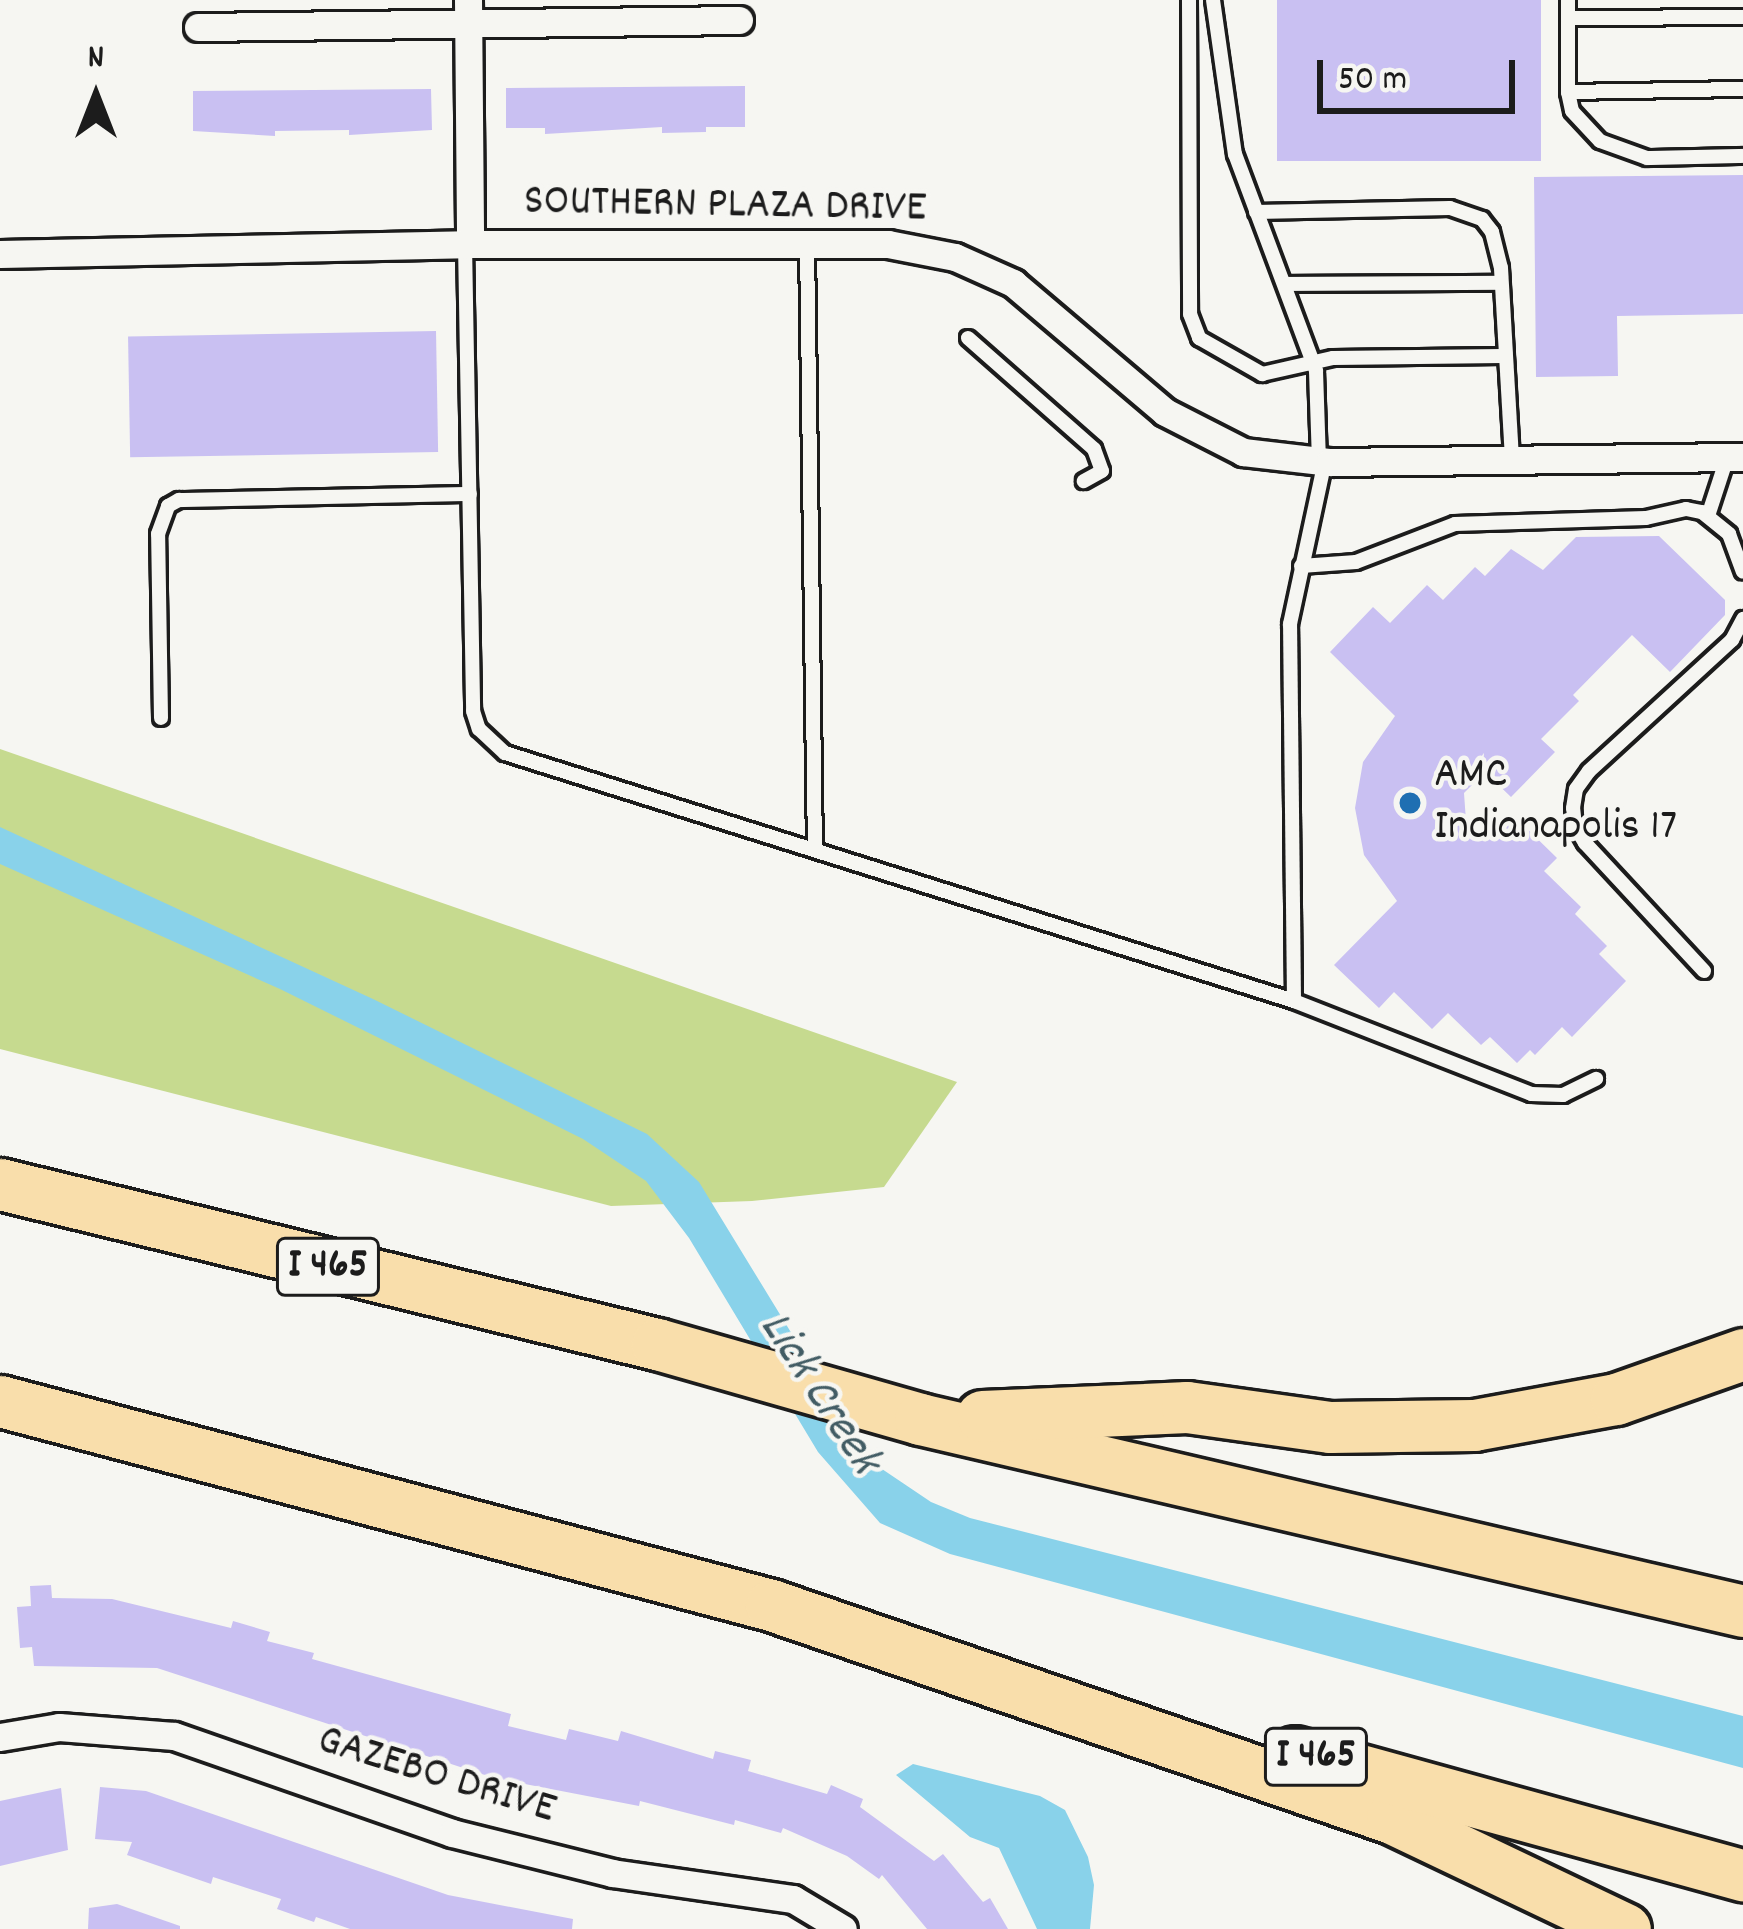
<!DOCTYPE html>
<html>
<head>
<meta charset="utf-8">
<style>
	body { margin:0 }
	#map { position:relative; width:1743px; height:1929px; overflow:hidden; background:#f6f6f2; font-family:Dekko,sans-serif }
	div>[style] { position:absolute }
	.green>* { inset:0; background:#c6da8f }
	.water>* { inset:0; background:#89d2ea }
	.building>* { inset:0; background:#c9c0f2; transform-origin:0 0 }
	.roads { filter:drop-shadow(3px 0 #1c1c1c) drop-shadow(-3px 0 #1c1c1c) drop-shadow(0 3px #1c1c1c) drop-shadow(0 -3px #1c1c1c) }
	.service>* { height:14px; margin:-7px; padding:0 7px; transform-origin:7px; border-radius:7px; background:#f6f6f2 }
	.minor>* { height:27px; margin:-13.5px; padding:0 13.5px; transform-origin:13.5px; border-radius:13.5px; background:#f6f6f2 }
	.motorway>* { height:51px; margin:-25.5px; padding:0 25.5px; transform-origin:25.5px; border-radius:25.5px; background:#f9deab }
	.dots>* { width:33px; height:33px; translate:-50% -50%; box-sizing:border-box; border:6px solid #f6f6f2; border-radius:50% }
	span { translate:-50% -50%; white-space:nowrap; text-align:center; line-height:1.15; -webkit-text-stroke:9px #f6f6f2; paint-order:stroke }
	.shield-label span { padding:3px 9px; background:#f6f6f2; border:3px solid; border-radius:9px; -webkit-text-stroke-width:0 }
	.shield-label { font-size:42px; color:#1c1c1c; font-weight:700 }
	.street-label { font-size:45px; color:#1c1c1c }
	.poi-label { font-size:45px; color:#1c1c1c }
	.left { translate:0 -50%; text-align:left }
	.water-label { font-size:48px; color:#425c64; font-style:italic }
	.north { position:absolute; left:36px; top:36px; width:120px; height:120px; -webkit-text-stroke:9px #f6f6f2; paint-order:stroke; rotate:0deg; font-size:33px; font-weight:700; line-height:48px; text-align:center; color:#1c1c1c }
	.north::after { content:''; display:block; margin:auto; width:42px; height:54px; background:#1c1c1c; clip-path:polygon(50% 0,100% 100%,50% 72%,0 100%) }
	.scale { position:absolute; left:1317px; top:60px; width:198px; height:54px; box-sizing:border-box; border:6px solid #1c1c1c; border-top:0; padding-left:15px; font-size:36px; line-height:42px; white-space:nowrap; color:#1c1c1c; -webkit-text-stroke:9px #f6f6f2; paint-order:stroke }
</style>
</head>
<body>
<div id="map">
	<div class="green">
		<i style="clip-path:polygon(0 749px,957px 1082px,884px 1187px,752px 1201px,611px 1206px,0 1049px)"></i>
	</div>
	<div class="water">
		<i style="clip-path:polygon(0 827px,373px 999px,647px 1134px,699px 1182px,850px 1429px,882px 1469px,931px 1502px,970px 1518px,1743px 1716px,1743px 1768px,950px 1554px,880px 1523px,818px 1452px,689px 1238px,646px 1181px,583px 1139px,280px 989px,0 864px)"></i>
		<i style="clip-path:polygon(913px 1764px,1040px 1796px,1065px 1810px,1088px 1857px,1094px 1885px,1090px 1929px,1037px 1929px,999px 1848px,970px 1837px,896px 1775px)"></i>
	</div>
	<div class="building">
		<i style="left:1277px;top:0;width:264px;height:161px"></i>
		<i style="clip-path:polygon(745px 86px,745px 127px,706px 127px,706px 132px,662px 133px,662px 127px,545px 134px,545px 128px,506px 128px,506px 88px)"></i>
		<i style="clip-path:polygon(431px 89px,432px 130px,349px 135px,349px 130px,275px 131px,275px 136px,193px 131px,193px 91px)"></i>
		<i style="clip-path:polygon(1743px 175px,1743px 314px,1617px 316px,1618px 376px,1536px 377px,1534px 177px)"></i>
		<i style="left:436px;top:331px;width:121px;height:308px;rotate:89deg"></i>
		<i style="clip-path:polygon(1659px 536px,1725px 600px,1725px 615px,1670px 672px,1632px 635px,1573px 695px,1579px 701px,1541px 739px,1555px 752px,1511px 797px,1485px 772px,1464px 793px,1466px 821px,1486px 841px,1512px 814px,1557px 858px,1544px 871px,1581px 907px,1575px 914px,1607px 946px,1599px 954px,1626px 981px,1572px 1037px,1562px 1027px,1535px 1055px,1530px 1050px,1517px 1063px,1490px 1037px,1481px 1045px,1448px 1013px,1432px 1029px,1394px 992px,1379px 1008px,1334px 965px,1397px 901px,1364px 855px,1355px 808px,1363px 762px,1395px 716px,1330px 652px,1373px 607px,1390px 623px,1427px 585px,1443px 600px,1475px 567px,1485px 576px,1511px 549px,1543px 570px,1576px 537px)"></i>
		<i style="clip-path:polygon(51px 1585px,52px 1598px,112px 1599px,231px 1628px,233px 1621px,270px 1632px,267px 1641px,314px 1653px,312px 1659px,511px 1714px,508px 1726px,566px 1740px,569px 1729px,618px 1741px,621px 1731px,713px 1759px,715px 1751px,751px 1760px,748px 1771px,827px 1794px,831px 1785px,863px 1799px,860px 1807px,934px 1861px,943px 1854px,983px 1902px,990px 1898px,1008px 1929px,927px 1929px,882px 1875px,879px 1879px,847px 1856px,783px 1828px,781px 1833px,735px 1820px,734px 1825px,640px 1801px,639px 1806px,494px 1778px,157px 1668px,34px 1666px,32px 1647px,20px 1648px,17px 1607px,31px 1606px,30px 1586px)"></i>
		<i style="clip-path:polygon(100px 1787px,146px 1791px,448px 1895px,573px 1919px,572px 1929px,350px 1929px,316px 1917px,314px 1922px,277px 1909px,281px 1899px,213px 1877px,211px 1884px,127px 1855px,132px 1842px,95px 1839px)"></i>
		<i style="clip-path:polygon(61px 1788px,68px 1850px,0 1866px,0 1801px)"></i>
		<i style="clip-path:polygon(117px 1904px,180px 1926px,180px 1929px,88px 1929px,89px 1908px)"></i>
	</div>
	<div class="roads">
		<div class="service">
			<i style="left:1189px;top:0;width:314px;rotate:89.8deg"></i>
			<i style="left:1190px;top:314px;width:26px;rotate:69deg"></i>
			<i style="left:1199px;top:338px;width:73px;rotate:29.7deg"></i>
			<i style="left:1262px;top:374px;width:73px;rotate:-12.7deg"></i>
			<i style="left:1333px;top:358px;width:170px;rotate:-0.7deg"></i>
			<i style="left:1213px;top:0;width:156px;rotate:81.9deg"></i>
			<i style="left:1235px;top:154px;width:232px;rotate:69.5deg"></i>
			<i style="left:1316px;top:371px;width:90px;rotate:88.1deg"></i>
			<i style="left:1568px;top:0;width:92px;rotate:90deg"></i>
			<i style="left:1568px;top:92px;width:19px;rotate:78deg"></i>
			<i style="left:1572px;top:111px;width:41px;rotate:47deg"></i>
			<i style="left:1600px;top:141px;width:50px;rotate:19.9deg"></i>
			<i style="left:1647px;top:158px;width:96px;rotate:-1.2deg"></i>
			<i style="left:1568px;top:18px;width:175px;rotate:-0.3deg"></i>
			<i style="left:1568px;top:92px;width:175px;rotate:-1deg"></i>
			<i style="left:1256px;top:212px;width:194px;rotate:-1.2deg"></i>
			<i style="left:1450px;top:208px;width:34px;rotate:19deg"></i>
			<i style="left:1482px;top:219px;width:16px;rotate:52deg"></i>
			<i style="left:1492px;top:232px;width:37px;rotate:76deg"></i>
			<i style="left:1501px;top:268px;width:191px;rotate:86.7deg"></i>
			<i style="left:807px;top:242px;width:608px;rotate:89.25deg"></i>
			<i style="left:465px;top:244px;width:467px;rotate:89deg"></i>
			<i style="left:473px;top:711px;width:19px;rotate:72deg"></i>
			<i style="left:479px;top:729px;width:35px;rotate:43deg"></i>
			<i style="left:505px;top:753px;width:827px;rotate:17.45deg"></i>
			<i style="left:1294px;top:1001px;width:255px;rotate:21.4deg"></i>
			<i style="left:1531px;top:1094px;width:32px;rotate:2deg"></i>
			<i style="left:1563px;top:1095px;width:37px;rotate:-26deg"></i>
			<i style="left:1285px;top:284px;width:216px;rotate:-0.3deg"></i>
			<i style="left:968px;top:338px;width:168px;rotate:41.4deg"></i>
			<i style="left:1094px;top:449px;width:23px;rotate:70deg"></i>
			<i style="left:1102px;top:471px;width:21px;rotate:151deg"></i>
			<i style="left:1708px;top:516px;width:61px;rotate:-71.9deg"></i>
			<i style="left:1301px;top:566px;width:55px;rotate:-4.2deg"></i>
			<i style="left:1356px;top:562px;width:106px;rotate:-21deg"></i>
			<i style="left:1455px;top:524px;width:191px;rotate:-1.8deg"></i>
			<i style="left:1646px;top:518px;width:41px;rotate:-12.7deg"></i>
			<i style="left:1686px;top:509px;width:16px;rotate:11deg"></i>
			<i style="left:1702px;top:512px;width:35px;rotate:39deg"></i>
			<i style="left:1729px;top:534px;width:40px;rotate:69.8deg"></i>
			<i style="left:161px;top:718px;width:184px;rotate:-90.9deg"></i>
			<i style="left:158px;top:534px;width:30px;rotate:-70deg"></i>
			<i style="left:168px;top:506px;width:13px;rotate:-29deg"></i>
			<i style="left:179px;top:500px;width:291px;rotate:-1.2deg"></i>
			<i style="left:1704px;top:971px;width:175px;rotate:-132.9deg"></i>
			<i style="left:1585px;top:843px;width:20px;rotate:-120deg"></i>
			<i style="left:1575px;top:826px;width:18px;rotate:-96deg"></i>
			<i style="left:1573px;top:808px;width:19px;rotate:-81deg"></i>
			<i style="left:1576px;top:789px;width:22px;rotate:-54deg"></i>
			<i style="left:1589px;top:771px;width:194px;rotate:-42.5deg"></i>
			<i style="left:1732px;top:640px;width:24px;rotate:-62deg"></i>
			<i style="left:1294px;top:1001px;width:377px;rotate:-90.6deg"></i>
			<i style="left:1290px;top:624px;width:167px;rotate:-77.9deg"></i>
		</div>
		<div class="minor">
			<i style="left:468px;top:0;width:244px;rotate:89.5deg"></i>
			<i style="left:198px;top:27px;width:541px;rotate:-0.74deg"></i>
			<i style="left:0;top:254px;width:465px;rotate:-1.2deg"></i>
			<i style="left:465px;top:244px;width:423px"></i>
			<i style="left:888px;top:244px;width:68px;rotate:11deg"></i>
			<i style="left:955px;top:257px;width:64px;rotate:24.1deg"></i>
			<i style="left:1013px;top:283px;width:199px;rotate:40.3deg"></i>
			<i style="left:1165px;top:412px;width:88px;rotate:27.1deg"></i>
			<i style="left:1243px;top:452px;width:88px;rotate:6.6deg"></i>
			<i style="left:1330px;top:462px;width:413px;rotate:-0.7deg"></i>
			<i style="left:0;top:1737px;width:60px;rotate:-9.6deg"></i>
			<i style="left:59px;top:1727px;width:115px;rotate:4.5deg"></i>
			<i style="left:174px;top:1736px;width:294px;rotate:19.2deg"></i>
			<i style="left:452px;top:1833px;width:165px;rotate:14deg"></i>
			<i style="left:612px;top:1873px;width:183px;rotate:8.2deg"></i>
			<i style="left:793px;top:1899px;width:58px;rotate:31deg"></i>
		</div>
		<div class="motorway">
			<i style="left:0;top:1184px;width:676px;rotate:13.69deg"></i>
			<i style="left:657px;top:1344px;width:273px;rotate:15.9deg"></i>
			<i style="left:920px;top:1419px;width:845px;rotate:13.13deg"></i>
			<i style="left:0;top:1401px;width:798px;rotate:14.82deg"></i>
			<i style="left:771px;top:1605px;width:657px;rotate:18.93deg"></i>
			<i style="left:1392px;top:1818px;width:258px;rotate:25.5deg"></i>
			<i style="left:982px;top:1416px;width:205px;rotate:-2.5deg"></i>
			<i style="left:1187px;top:1407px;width:144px;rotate:8deg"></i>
			<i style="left:1330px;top:1427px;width:144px;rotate:-0.8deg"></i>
			<i style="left:1474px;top:1425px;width:144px;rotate:-10.4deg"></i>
			<i style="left:1616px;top:1399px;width:135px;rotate:-19.5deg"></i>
			<i style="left:1295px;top:1752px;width:465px;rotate:15.4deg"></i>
		</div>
	</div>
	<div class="dots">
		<i style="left:1410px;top:803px;background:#1f6fb2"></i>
	</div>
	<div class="shield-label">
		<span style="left:328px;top:1267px">I 465</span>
		<span style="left:1316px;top:1757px">I 465</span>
	</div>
	<div class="street-label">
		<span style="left:725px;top:207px;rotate:1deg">SOUTHERN PLAZA DRIVE</span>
		<span style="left:436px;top:1777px;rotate:17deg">GAZEBO DRIVE</span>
	</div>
	<div class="poi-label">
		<span class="left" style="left:1434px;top:803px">AMC<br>Indianapolis 17</span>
	</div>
	<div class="water-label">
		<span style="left:818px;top:1394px;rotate:57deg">Lick Creek</span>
	</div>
	<div class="north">N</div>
	<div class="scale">50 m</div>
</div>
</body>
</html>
